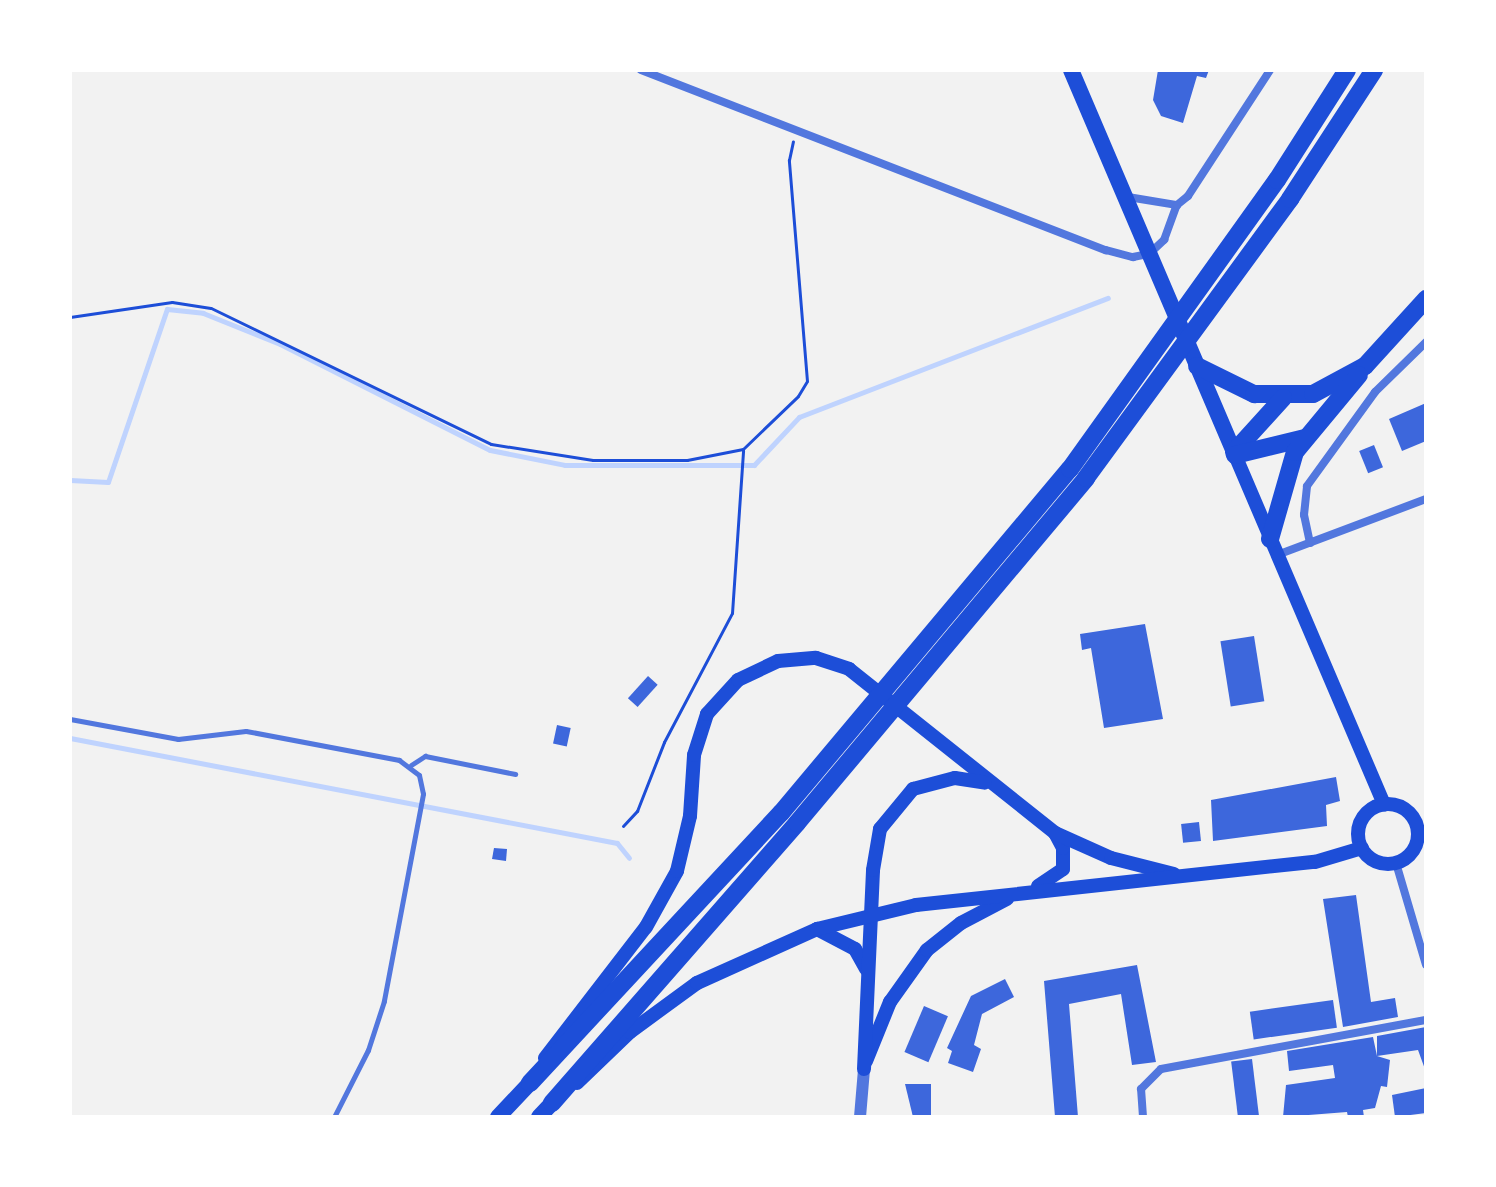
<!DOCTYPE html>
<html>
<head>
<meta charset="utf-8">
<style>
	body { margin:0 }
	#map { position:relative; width:1496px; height:1187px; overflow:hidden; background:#f2f2f2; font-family:Merriweather,serif }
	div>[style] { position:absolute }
	.stream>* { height:5px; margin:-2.5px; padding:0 2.5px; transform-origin:2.5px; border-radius:2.5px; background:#bfd3fe }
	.building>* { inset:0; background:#3d67dc; transform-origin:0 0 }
	.path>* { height:3px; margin:-1.5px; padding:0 1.5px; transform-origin:1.5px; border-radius:1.5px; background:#1d4ed8 }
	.service>* { height:5px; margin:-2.5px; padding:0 2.5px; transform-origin:2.5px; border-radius:2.5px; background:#5277de }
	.minor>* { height:8px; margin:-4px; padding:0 4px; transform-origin:4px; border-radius:4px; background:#5277de }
	.tertiary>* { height:12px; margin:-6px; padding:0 6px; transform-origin:6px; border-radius:6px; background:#5277de }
	.secondary>* { height:14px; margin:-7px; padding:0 7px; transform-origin:7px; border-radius:7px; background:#1d4ed8 }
	.secondary>.ring { margin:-7px; padding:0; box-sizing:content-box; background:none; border:14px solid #1d4ed8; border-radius:50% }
	.primary>* { height:16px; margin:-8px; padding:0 8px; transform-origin:8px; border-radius:8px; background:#1d4ed8 }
	.motorway>* { height:18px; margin:-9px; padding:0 9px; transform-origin:9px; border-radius:9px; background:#1d4ed8 }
	span { translate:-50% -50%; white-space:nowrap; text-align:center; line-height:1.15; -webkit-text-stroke:7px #fff; paint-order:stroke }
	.frame { position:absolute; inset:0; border:72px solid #fff; pointer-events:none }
</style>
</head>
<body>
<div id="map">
	<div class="stream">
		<i style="left:70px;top:480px;width:38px;rotate:3deg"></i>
		<i style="left:108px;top:482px;width:183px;rotate:-71.2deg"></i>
		<i style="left:167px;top:309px;width:36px;rotate:6deg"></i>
		<i style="left:203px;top:313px;width:83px;rotate:21.9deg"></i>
		<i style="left:280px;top:344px;width:235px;rotate:26.8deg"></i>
		<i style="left:490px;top:450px;width:76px;rotate:11.3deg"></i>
		<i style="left:565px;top:465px;width:189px"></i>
		<i style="left:754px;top:465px;width:66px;rotate:-46.8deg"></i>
		<i style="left:799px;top:417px;width:331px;rotate:-21.1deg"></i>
		<i style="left:70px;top:738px;width:557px;rotate:10.87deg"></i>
		<i style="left:617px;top:843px;width:19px;rotate:51deg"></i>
	</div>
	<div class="building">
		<i style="clip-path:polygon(1158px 70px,1209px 70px,1206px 78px,1197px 76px,1183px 123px,1161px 116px,1153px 100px)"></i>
		<i style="clip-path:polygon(1426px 403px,1426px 441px,1402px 451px,1389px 419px)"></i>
		<i style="left:1374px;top:445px;width:24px;height:16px;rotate:68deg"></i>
		<i style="clip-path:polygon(1145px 624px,1163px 719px,1104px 728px,1091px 648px,1082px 650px,1080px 634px)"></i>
		<i style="left:1254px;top:636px;width:66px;height:34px;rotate:81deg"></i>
		<i style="left:648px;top:676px;width:13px;height:30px;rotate:42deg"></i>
		<i style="left:557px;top:725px;width:14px;height:19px;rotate:12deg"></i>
		<i style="clip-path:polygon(1336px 777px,1340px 801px,1326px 805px,1327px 826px,1213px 841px,1211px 800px)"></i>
		<i style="left:1199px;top:822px;width:19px;height:18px;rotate:84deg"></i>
		<i style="clip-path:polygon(494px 848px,507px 849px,506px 861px,492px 859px)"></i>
		<i style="clip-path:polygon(1356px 895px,1371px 1002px,1395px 998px,1398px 1017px,1343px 1027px,1323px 899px)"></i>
		<i style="clip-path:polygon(1137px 965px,1156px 1062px,1132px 1065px,1121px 994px,1069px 1004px,1078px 1117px,1055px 1117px,1044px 981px)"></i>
		<i style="clip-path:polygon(1005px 979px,1014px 997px,982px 1014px,974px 1045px,981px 1049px,973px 1072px,948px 1063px,952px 1051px,947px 1048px,971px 996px)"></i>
		<i style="left:1333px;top:1000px;width:28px;height:84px;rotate:82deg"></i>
		<i style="left:924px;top:1006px;width:26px;height:50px;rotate:23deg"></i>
		<i style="clip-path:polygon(1426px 1027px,1426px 1072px,1418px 1050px,1377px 1056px,1390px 1060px,1387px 1087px,1381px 1086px,1375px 1108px,1363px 1110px,1364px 1117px,1348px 1117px,1347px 1112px,1283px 1117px,1286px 1085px,1335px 1078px,1333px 1065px,1289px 1071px,1287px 1051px,1373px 1037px,1377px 1056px,1377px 1036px)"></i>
		<i style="left:1252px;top:1059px;width:58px;height:21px;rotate:83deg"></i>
		<i style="clip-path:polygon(905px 1084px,931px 1084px,931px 1117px,913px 1117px)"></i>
		<i style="clip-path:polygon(1426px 1088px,1426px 1113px,1395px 1117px,1392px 1095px)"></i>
	</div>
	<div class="path">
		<i style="left:70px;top:317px;width:103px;rotate:-8.4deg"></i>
		<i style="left:172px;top:302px;width:39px;rotate:9deg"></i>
		<i style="left:211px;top:308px;width:311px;rotate:25.9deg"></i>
		<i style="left:491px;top:444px;width:103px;rotate:8.9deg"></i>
		<i style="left:593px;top:460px;width:94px"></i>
		<i style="left:687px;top:460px;width:57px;rotate:-11.1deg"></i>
		<i style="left:743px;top:449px;width:76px;rotate:-43.9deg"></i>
		<i style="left:798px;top:396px;width:17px;rotate:-59deg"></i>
		<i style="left:807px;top:381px;width:222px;rotate:-94.7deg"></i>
		<i style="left:789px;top:160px;width:19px;rotate:-78deg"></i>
		<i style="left:623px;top:826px;width:21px;rotate:-47deg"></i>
		<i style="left:637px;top:811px;width:74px;rotate:-68.6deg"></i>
		<i style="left:664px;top:742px;width:146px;rotate:-62.2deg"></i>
		<i style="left:732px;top:613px;width:163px;rotate:-86.1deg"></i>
	</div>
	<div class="service">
		<i style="left:70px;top:719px;width:110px;rotate:10.5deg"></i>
		<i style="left:178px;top:739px;width:68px;rotate:-6.7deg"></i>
		<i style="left:246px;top:731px;width:156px;rotate:10.7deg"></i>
		<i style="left:399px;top:760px;width:25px;rotate:37deg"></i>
		<i style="left:419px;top:775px;width:19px;rotate:78deg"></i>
		<i style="left:423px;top:794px;width:211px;rotate:100.7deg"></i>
		<i style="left:384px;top:1001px;width:52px;rotate:108.1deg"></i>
		<i style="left:368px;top:1050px;width:75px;rotate:116.9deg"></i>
		<i style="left:411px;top:765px;width:17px;rotate:-33deg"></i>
		<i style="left:425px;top:756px;width:92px;rotate:11.3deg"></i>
	</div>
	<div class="minor">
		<i style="left:641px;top:70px;width:499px;rotate:21.2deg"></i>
		<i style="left:1106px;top:250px;width:28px;rotate:15deg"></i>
		<i style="left:1133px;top:257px;width:16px;rotate:-11deg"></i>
		<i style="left:1149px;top:254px;width:21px;rotate:-43deg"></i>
		<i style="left:1164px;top:240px;width:37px;rotate:-70deg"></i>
		<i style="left:1128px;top:197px;width:50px;rotate:9.3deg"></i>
		<i style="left:1177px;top:205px;width:14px;rotate:-39deg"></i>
		<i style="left:1188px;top:196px;width:150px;rotate:-56.9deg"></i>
		<i style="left:1310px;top:543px;width:29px;rotate:-102deg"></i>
		<i style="left:1304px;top:515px;width:29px;rotate:-84deg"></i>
		<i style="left:1307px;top:486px;width:116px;rotate:-54.1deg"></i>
		<i style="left:1375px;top:392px;width:71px;rotate:-44.4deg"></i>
		<i style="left:1277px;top:555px;width:159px;rotate:-20.6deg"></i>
		<i style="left:1396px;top:863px;width:106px;rotate:73.6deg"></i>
		<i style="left:1143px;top:1117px;width:28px;rotate:-94deg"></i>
		<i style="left:1141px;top:1089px;width:28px;rotate:-45deg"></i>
		<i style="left:1161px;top:1069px;width:269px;rotate:-10.5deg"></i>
	</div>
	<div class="tertiary">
		<i style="left:860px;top:1117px;width:48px;rotate:-85.2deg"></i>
	</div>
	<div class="secondary">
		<i style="left:1235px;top:455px;width:380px;rotate:66.9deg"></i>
		<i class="ring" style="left:1358px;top:804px;width:46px;height:46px"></i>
		<i style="left:1038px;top:886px;width:30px;rotate:-34deg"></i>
		<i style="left:1063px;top:869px;width:21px;rotate:-90deg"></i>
		<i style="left:1063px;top:848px;width:17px;rotate:-118deg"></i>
		<i style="left:817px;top:929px;width:43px;rotate:27.8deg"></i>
		<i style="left:855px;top:949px;width:23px;rotate:61deg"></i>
		<i style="left:545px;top:1058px;width:165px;rotate:-52.4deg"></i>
		<i style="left:646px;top:927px;width:64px;rotate:-61deg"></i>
		<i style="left:677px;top:871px;width:57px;rotate:-76.7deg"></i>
		<i style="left:690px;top:816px;width:61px;rotate:-86.2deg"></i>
		<i style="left:694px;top:755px;width:43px;rotate:-72.4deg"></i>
		<i style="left:707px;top:714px;width:46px;rotate:-47.6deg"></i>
		<i style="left:738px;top:680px;width:44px;rotate:-25.4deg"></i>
		<i style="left:778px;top:661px;width:38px;rotate:-5deg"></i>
		<i style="left:816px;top:658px;width:35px;rotate:18deg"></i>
		<i style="left:849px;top:669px;width:263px;rotate:38.5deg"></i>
		<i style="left:1055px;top:833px;width:61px;rotate:24.1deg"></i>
		<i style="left:1111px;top:858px;width:65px;rotate:14.3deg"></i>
		<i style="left:866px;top:1061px;width:64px;rotate:-67.9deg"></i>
		<i style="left:890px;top:1002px;width:64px;rotate:-54.6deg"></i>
		<i style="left:927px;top:950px;width:43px;rotate:-38.5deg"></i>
		<i style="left:961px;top:923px;width:52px;rotate:-27.6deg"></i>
		<i style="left:864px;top:1069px;width:199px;rotate:-87.4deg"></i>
		<i style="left:873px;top:870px;width:42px;rotate:-80.3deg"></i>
		<i style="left:880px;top:829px;width:52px;rotate:-50.5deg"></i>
		<i style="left:913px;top:789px;width:43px;rotate:-14.7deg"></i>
		<i style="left:955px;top:778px;width:30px;rotate:9deg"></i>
		<i style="left:577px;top:1083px;width:74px;rotate:-43.9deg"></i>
		<i style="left:630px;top:1032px;width:83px;rotate:-36.2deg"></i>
		<i style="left:697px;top:983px;width:132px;rotate:-24.2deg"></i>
		<i style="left:817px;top:929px;width:102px;rotate:-13.6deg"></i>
		<i style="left:916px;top:905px;width:401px;rotate:-6.2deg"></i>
		<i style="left:1315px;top:862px;width:49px;rotate:-16.6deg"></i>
	</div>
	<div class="primary">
		<i style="left:1071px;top:70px;width:415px;rotate:66.9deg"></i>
		<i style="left:498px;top:1117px;width:47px;rotate:-46.7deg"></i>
		<i style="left:539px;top:1117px;width:19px;rotate:-47deg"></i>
	</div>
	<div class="motorway">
		<i style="left:1197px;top:366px;width:64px;rotate:26.2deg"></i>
		<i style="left:1254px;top:394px;width:59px"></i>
		<i style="left:1313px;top:394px;width:59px;rotate:-28.3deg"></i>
		<i style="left:1365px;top:366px;width:91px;rotate:-47.7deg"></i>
		<i style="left:1234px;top:452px;width:73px;rotate:-47.8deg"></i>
		<i style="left:1235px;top:455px;width:72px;rotate:-13.7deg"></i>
		<i style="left:1270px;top:539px;width:91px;rotate:-74deg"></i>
		<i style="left:1295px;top:452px;width:100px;rotate:-50.3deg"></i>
		<i style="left:530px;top:1083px;width:369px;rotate:-47.1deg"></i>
		<i style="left:781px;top:813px;width:449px;rotate:-50deg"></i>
		<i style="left:1070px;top:469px;width:355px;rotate:-54.4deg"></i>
		<i style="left:1277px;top:180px;width:130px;rotate:-57.5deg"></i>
		<i style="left:552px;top:1103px;width:372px;rotate:-48.8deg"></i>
		<i style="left:797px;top:823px;width:450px;rotate:-50deg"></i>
		<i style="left:1086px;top:478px;width:346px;rotate:-53.8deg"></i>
		<i style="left:1290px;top:199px;width:154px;rotate:-56.9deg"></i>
	</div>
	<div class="frame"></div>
</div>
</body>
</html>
